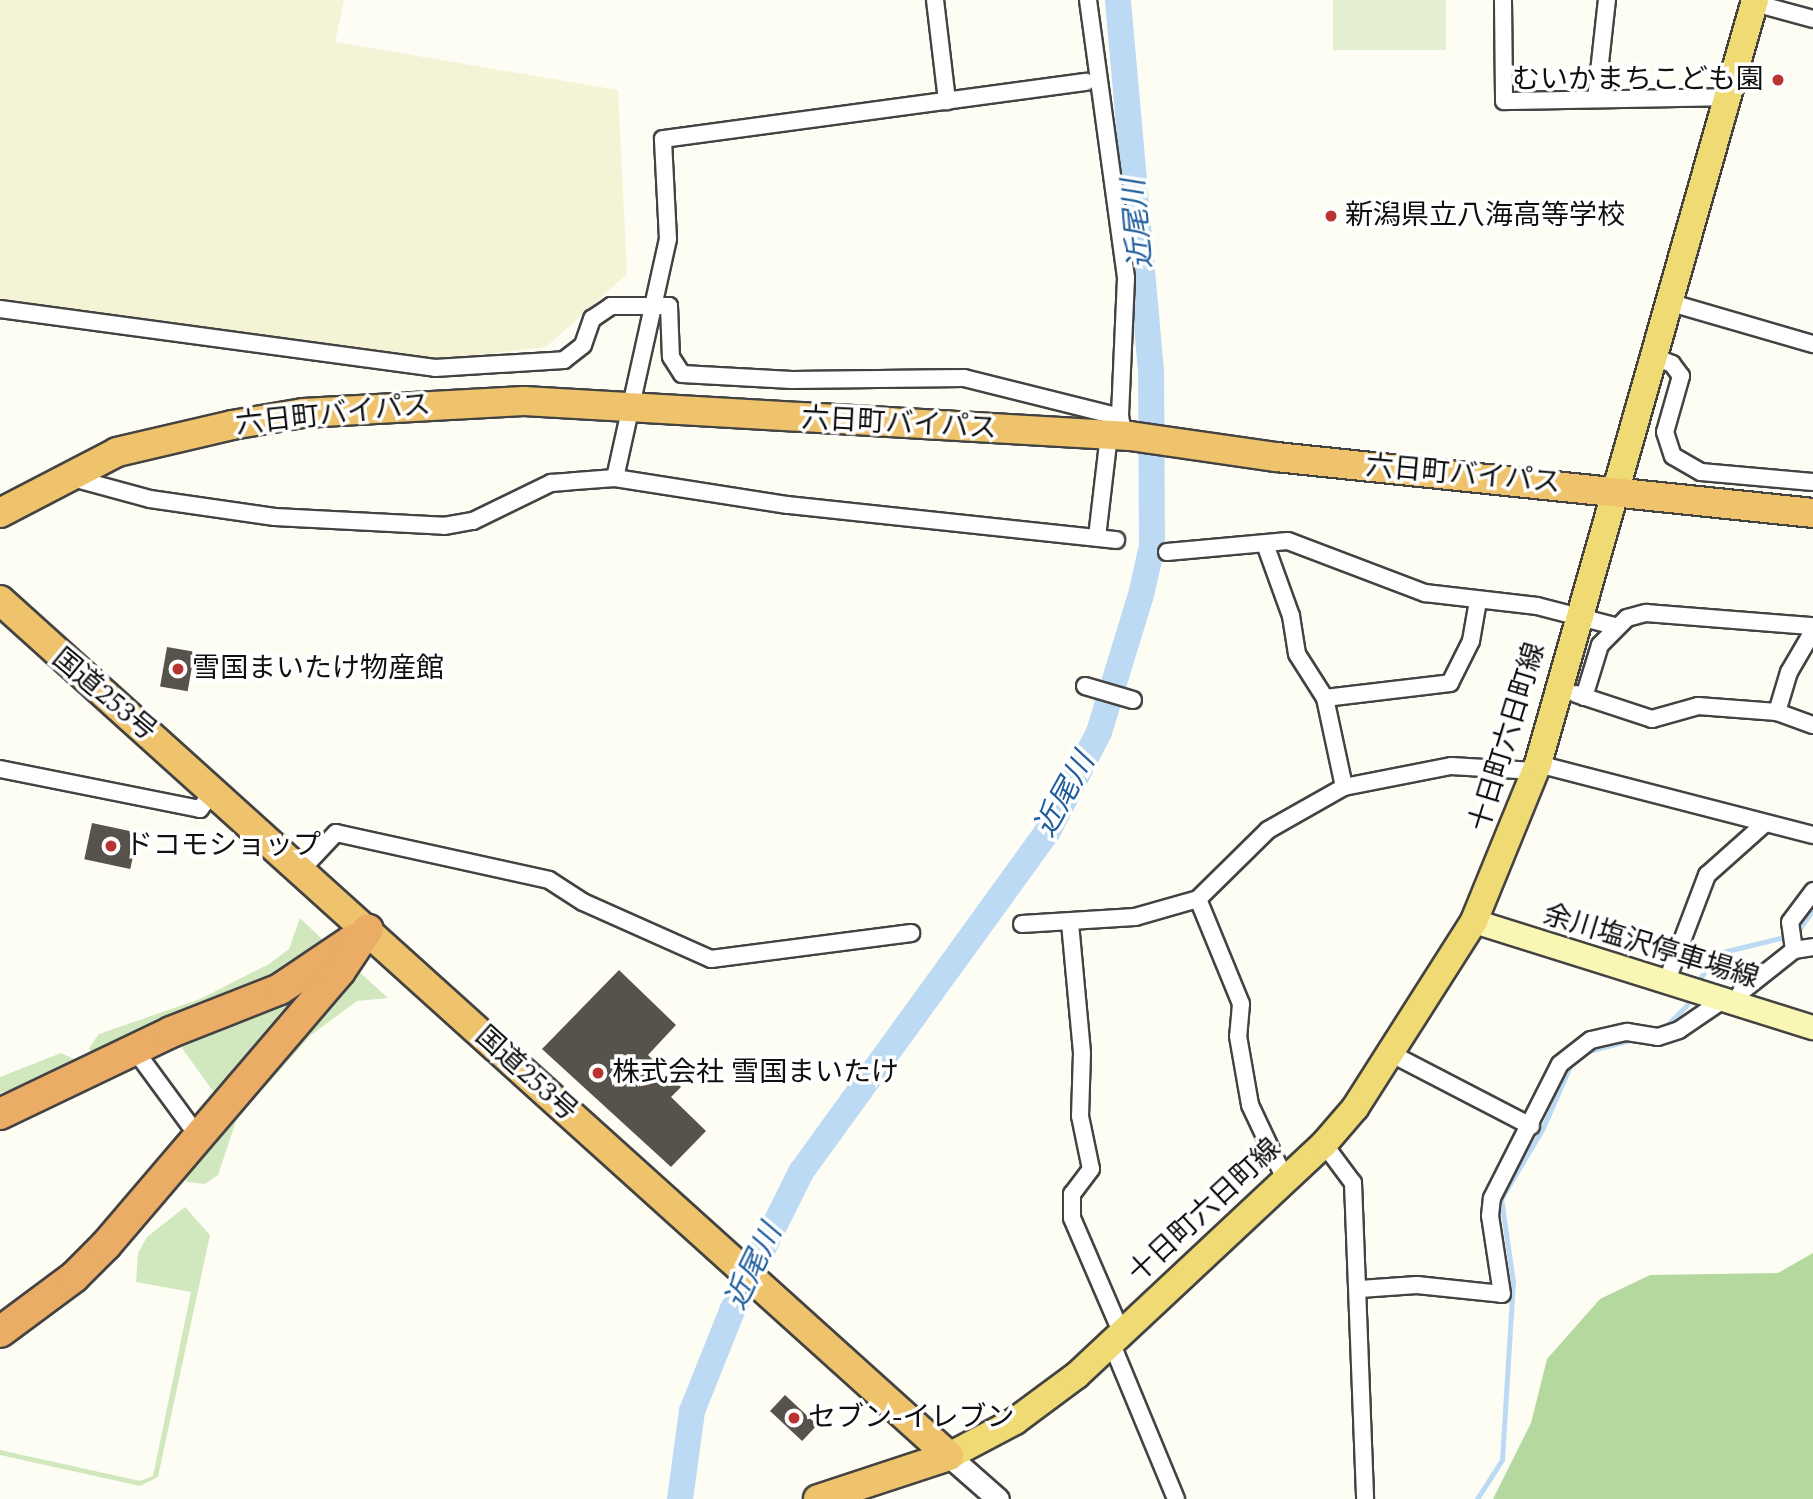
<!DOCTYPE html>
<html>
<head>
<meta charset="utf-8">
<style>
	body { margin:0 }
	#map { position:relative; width:1813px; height:1499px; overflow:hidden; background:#fefdf4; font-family:Spectral,"Noto Sans JP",serif }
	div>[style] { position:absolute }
	.farmland>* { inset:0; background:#f4f3d5 }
	.green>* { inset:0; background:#d1e8bf }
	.forest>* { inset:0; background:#b5d89f }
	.pitch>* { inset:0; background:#e3efd0; transform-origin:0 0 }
	.stream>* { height:4.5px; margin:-2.25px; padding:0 2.25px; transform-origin:2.25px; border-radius:2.25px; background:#bcdaf3 }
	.river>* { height:26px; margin:-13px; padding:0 13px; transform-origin:13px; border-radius:13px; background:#bcdaf3 }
	.building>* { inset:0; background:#58524d; transform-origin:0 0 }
	.roads { filter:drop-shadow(2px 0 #434343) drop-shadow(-2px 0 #434343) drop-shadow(0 2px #434343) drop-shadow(0 -2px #434343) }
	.minor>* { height:16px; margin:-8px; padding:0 8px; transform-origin:8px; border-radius:8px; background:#fff }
	.tertiary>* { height:21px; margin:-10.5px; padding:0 10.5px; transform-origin:10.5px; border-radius:10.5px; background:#fff }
	.secondary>* { height:23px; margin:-11.5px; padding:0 11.5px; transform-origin:11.5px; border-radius:11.5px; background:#faf7b4 }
	.primary>* { height:26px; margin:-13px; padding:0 13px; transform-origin:13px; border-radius:13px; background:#f0da73 }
	.trunk>* { height:28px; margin:-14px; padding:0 14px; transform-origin:14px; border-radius:14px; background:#eec36c }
	.motorway>* { height:30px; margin:-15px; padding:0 15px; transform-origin:15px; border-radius:15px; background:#ebac65 }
	.dots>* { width:19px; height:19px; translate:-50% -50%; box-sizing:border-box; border:4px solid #fff; border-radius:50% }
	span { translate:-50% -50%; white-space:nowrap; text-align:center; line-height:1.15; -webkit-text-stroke:7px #fff; paint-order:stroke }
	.poi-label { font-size:28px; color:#101010 }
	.right { translate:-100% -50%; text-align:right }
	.left { translate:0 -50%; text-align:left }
	.street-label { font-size:28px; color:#101010 }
	.water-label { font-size:30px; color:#205d9c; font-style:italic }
</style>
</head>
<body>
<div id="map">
	<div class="farmland">
		<i style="clip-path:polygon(0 0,344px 0,335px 42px,618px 90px,627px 274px,546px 347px,396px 365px,0 309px)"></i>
	</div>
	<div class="green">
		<i style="clip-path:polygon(300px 918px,322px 939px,289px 972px,92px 1054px,89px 1048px,99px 1034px,200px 999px,269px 964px,289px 949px)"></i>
		<i style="clip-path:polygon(330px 966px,209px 1113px,203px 1105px,215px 1094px,179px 1044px)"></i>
		<i style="clip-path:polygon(357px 970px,388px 998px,357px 1001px,311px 1035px,237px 1118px,218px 1175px,205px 1184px,187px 1182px,182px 1175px)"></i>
		<i style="clip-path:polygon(61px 1053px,78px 1061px,25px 1087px,0 1093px,0 1077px)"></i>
		<i style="clip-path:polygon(185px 1207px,210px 1235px,158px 1477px,140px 1486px,0 1455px,0 1450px,140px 1481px,153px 1476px,191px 1292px,136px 1282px,138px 1253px,147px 1237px)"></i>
	</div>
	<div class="forest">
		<i style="clip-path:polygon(1813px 1253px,1813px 1499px,1493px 1499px,1531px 1423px,1547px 1359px,1600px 1299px,1650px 1275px,1778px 1273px)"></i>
	</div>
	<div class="pitch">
		<i style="left:1333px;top:0;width:113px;height:50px"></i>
	</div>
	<div class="stream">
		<i style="left:1796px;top:934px;width:29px;rotate:-55deg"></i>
		<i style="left:1701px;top:977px;width:30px;rotate:-53deg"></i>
		<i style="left:1719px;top:953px;width:71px;rotate:-13.8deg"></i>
		<i style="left:1665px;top:1027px;width:31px;rotate:-45deg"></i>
		<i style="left:1589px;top:1051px;width:47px;rotate:-14.9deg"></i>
		<i style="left:1477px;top:1499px;width:46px;rotate:-57.3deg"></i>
		<i style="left:1502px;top:1460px;width:178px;rotate:-86.5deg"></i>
		<i style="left:1513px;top:1282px;width:84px;rotate:-98.2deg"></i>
		<i style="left:1501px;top:1199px;width:82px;rotate:-59.4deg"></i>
		<i style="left:1543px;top:1128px;width:70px;rotate:-66.4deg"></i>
	</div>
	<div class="river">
		<i style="left:680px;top:1499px;width:89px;rotate:-82.2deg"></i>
		<i style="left:692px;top:1411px;width:108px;rotate:-68.2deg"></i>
		<i style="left:732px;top:1311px;width:155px;rotate:-63.6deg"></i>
		<i style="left:801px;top:1172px;width:421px;rotate:-54.1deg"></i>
		<i style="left:1048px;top:831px;width:111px;rotate:-62.7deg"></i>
		<i style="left:1099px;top:732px;width:143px;rotate:-73deg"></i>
		<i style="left:1141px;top:595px;width:50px;rotate:-77.3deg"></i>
		<i style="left:1152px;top:546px;width:175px;rotate:-90.3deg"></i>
		<i style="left:1151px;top:371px;width:372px;rotate:-95.1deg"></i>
	</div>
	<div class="building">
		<i style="left:167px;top:647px;width:28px;height:40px;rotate:10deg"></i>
		<i style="left:92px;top:823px;width:47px;height:37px;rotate:12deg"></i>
		<i style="clip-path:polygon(619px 970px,676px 1025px,648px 1055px,681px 1087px,671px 1097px,706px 1131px,671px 1167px,542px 1049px)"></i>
		<i style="left:785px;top:1395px;width:44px;height:22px;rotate:43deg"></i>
	</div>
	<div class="roads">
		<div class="minor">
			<i style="left:935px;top:0;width:102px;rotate:83.2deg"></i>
			<i style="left:1088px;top:0;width:281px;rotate:82.2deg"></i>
			<i style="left:1126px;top:278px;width:139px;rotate:92.5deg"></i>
			<i style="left:1503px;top:0;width:101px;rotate:89.4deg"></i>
			<i style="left:1504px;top:101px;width:224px;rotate:-1deg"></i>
			<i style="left:1754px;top:3px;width:61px;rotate:15.2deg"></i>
			<i style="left:1596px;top:99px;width:100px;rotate:-83.7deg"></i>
			<i style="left:1668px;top:302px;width:151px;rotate:16.2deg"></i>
			<i style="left:0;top:309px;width:439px;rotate:7.7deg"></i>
			<i style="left:435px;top:368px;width:129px;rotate:-3.5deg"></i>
			<i style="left:564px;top:360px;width:24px;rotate:-38deg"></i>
			<i style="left:583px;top:345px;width:28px;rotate:-71deg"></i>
			<i style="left:592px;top:319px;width:23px;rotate:-34deg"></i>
			<i style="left:611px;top:306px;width:58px"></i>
			<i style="left:669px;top:306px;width:51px;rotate:87.8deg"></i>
			<i style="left:671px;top:357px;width:20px;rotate:57deg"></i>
			<i style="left:682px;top:374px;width:110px;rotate:3.1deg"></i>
			<i style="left:792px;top:380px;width:172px;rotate:-0.7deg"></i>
			<i style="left:964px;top:378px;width:161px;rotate:14deg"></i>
			<i style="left:1120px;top:417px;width:18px;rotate:77deg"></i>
			<i style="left:1653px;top:356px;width:21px;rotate:23deg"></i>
			<i style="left:1672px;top:364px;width:15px;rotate:53deg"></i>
			<i style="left:1681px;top:376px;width:58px;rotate:105.9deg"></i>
			<i style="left:1665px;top:432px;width:25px;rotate:72deg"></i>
			<i style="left:1673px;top:456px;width:32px;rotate:30deg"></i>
			<i style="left:1701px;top:472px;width:112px;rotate:5.1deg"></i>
			<i style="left:69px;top:477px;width:84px;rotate:15.2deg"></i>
			<i style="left:150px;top:499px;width:126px;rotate:8.2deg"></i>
			<i style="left:275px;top:517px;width:169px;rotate:3deg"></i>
			<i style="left:444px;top:526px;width:29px;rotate:-10deg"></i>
			<i style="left:473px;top:521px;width:87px;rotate:-26deg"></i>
			<i style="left:551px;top:483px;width:64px;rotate:-4.5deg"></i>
			<i style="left:615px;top:478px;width:175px;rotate:8.9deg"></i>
			<i style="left:788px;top:505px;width:330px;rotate:6.1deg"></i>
			<i style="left:615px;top:478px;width:245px;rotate:-77.5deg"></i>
			<i style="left:668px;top:239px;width:100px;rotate:-92.9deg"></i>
			<i style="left:663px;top:139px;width:427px;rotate:-7.7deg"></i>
			<i style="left:1097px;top:537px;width:103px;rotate:-83.3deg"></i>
			<i style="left:1265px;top:544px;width:77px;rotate:70.1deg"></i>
			<i style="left:1291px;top:616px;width:38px;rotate:81deg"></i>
			<i style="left:1297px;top:654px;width:52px;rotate:57.5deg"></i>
			<i style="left:1325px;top:698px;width:91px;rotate:77.9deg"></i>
			<i style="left:1167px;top:552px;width:121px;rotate:-5.2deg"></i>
			<i style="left:1288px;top:541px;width:147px;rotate:20.8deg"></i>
			<i style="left:1425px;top:593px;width:113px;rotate:6.6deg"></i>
			<i style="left:1537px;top:606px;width:81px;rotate:14.4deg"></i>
			<i style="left:1813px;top:631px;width:48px;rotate:120.3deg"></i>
			<i style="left:1789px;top:672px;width:42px;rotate:106.7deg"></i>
			<i style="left:1777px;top:712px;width:38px;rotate:20deg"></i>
			<i style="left:1085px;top:686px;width:50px;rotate:16.3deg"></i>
			<i style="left:1576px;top:694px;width:80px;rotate:18.2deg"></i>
			<i style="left:1652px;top:719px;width:48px;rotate:-15.8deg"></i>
			<i style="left:1698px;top:706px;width:79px;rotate:4.3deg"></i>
			<i style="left:1584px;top:697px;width:54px;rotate:-72.9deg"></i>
			<i style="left:1600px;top:645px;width:38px;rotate:-45deg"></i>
			<i style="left:1627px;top:618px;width:20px;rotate:-15deg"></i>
			<i style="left:1646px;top:613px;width:168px;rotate:4.5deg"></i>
			<i style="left:1325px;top:698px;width:126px;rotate:-6.8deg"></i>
			<i style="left:1450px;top:683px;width:47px;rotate:-63.4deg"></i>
			<i style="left:1471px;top:641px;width:41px;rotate:-80.1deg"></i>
			<i style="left:1538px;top:764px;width:284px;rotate:14.5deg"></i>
			<i style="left:0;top:769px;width:204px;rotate:11.3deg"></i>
			<i style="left:200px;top:809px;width:22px;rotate:-54deg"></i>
			<i style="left:303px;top:868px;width:48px;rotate:-46.7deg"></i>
			<i style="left:336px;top:833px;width:218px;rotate:12.4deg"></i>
			<i style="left:549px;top:880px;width:40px;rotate:32.9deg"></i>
			<i style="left:583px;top:902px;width:140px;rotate:24deg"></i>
			<i style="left:711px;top:959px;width:202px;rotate:-7.4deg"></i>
			<i style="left:1198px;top:899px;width:113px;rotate:67.7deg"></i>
			<i style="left:1241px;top:1004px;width:32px;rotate:95deg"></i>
			<i style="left:1238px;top:1036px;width:70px;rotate:80.1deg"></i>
			<i style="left:1250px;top:1105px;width:82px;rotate:64.7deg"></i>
			<i style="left:1070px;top:923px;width:131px;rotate:84.7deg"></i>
			<i style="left:1082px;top:1053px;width:63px;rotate:91.8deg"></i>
			<i style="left:1080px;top:1116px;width:54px;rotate:78.3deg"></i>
			<i style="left:1091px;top:1169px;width:31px;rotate:127deg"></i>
			<i style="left:1072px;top:1194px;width:24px;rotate:90deg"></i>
			<i style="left:1072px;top:1218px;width:124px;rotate:66.7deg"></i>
			<i style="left:1022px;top:924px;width:113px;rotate:-3.5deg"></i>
			<i style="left:1135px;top:917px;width:66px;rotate:-15.9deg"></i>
			<i style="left:1198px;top:899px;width:98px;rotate:-44.6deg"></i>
			<i style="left:1268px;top:830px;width:87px;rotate:-29.5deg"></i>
			<i style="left:1344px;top:787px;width:109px;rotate:-11.1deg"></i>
			<i style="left:1451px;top:766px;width:84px;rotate:3.4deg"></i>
			<i style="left:1794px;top:950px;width:28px;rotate:-98deg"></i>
			<i style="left:1790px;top:922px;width:39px;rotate:-53deg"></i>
			<i style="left:1666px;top:983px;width:116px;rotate:-69.2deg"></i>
			<i style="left:1707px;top:875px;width:74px;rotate:-41.7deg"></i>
			<i style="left:1737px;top:1005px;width:14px;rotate:-73deg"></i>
			<i style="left:1741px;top:992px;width:68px;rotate:-38.4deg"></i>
			<i style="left:1794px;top:950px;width:19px;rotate:-9deg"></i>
			<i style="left:134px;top:1049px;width:112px;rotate:53.7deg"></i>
			<i style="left:1388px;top:1052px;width:161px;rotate:27.4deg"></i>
			<i style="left:1324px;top:1144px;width:49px;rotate:53.4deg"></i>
			<i style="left:1353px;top:1183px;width:316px;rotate:87.8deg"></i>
			<i style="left:1360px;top:1289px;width:57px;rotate:-4deg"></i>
			<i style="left:1417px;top:1285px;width:85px;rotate:6deg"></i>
			<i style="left:1502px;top:1294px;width:79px;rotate:-98.7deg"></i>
			<i style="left:1490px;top:1216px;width:18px;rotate:-84deg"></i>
			<i style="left:1492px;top:1198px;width:150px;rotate:-63.1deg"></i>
			<i style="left:1560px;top:1064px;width:39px;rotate:-38deg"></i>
			<i style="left:1591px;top:1040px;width:37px;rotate:-13deg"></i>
			<i style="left:1627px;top:1032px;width:31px;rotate:9deg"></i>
			<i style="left:1658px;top:1037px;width:22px;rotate:-18deg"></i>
			<i style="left:1679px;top:1030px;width:53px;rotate:-34.3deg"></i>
			<i style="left:1111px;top:1342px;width:170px;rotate:67.5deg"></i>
		</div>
		<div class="tertiary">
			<i style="left:949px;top:1456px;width:65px;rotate:41.3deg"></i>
		</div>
		<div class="secondary">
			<i style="left:1474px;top:921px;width:355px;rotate:17.4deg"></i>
		</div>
		<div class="primary">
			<i style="left:949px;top:1456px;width:75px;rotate:-27.9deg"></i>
			<i style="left:1015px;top:1421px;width:77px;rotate:-36.6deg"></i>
			<i style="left:1077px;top:1375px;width:338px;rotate:-43.1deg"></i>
			<i style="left:1324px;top:1144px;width:48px;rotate:-49.3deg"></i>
			<i style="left:1355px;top:1108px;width:222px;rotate:-57.5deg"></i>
			<i style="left:1474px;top:921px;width:170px;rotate:-67.8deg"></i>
			<i style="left:1538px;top:764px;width:794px;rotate:-74.14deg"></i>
		</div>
		<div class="trunk">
			<i style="left:0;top:513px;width:132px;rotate:-27.5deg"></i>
			<i style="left:117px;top:452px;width:118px;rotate:-13.2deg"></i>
			<i style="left:232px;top:425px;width:72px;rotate:-9.6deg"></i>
			<i style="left:303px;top:413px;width:221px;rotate:-3.1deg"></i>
			<i style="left:524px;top:401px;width:607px;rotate:3.31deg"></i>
			<i style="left:1130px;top:436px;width:148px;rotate:8.2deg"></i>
			<i style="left:1276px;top:457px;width:540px;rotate:5.95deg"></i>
			<i style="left:0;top:600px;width:1278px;rotate:42.05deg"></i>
			<i style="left:949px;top:1456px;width:138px;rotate:161.8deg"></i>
		</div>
		<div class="motorway">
			<i style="left:0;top:1114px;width:190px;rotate:-25.6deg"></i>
			<i style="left:171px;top:1032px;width:117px;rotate:-21.5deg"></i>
			<i style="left:280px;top:989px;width:89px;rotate:-34deg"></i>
			<i style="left:0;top:1332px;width:92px;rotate:-36.6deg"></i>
			<i style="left:74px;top:1277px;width:45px;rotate:-45deg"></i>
			<i style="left:106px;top:1245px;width:360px;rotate:-49.5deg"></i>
			<i style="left:340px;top:971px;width:50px;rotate:-56.3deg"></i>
		</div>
	</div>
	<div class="dots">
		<i style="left:1778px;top:80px;background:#b93330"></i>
		<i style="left:1331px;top:216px;background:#b93330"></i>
		<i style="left:178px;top:669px;background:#b93330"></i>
		<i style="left:111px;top:846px;background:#b93330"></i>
		<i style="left:598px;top:1073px;background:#b93330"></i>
		<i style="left:794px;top:1418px;background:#b93330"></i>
	</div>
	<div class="poi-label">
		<span class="right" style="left:1764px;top:80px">むいかまちこども園</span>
		<span class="left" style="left:1345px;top:216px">新潟県立八海高等学校</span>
		<span class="left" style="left:192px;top:669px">雪国まいたけ物産館</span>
		<span class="left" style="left:125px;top:846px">ドコモショップ</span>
		<span class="left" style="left:612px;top:1073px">株式会社 雪国まいたけ</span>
		<span class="left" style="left:808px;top:1418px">セブン-イレブン</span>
	</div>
	<div class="street-label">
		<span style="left:333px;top:415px;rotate:-6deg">六日町バイパス</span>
		<span style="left:899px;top:424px;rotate:3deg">六日町バイパス</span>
		<span style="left:1463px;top:475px;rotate:5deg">六日町バイパス</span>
		<span style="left:104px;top:695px;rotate:40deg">国道253号</span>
		<span style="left:1508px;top:737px;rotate:-73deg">十日町六日町線</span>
		<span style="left:1651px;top:947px;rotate:17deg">余川塩沢停車場線</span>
		<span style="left:526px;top:1074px;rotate:42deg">国道253号</span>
		<span style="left:1205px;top:1211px;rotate:-43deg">十日町六日町線</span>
	</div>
	<div class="water-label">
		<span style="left:1138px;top:224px;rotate:-95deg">近尾川</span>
		<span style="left:1065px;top:795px;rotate:-61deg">近尾川</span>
		<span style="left:754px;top:1267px;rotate:-64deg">近尾川</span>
	</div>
</div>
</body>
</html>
